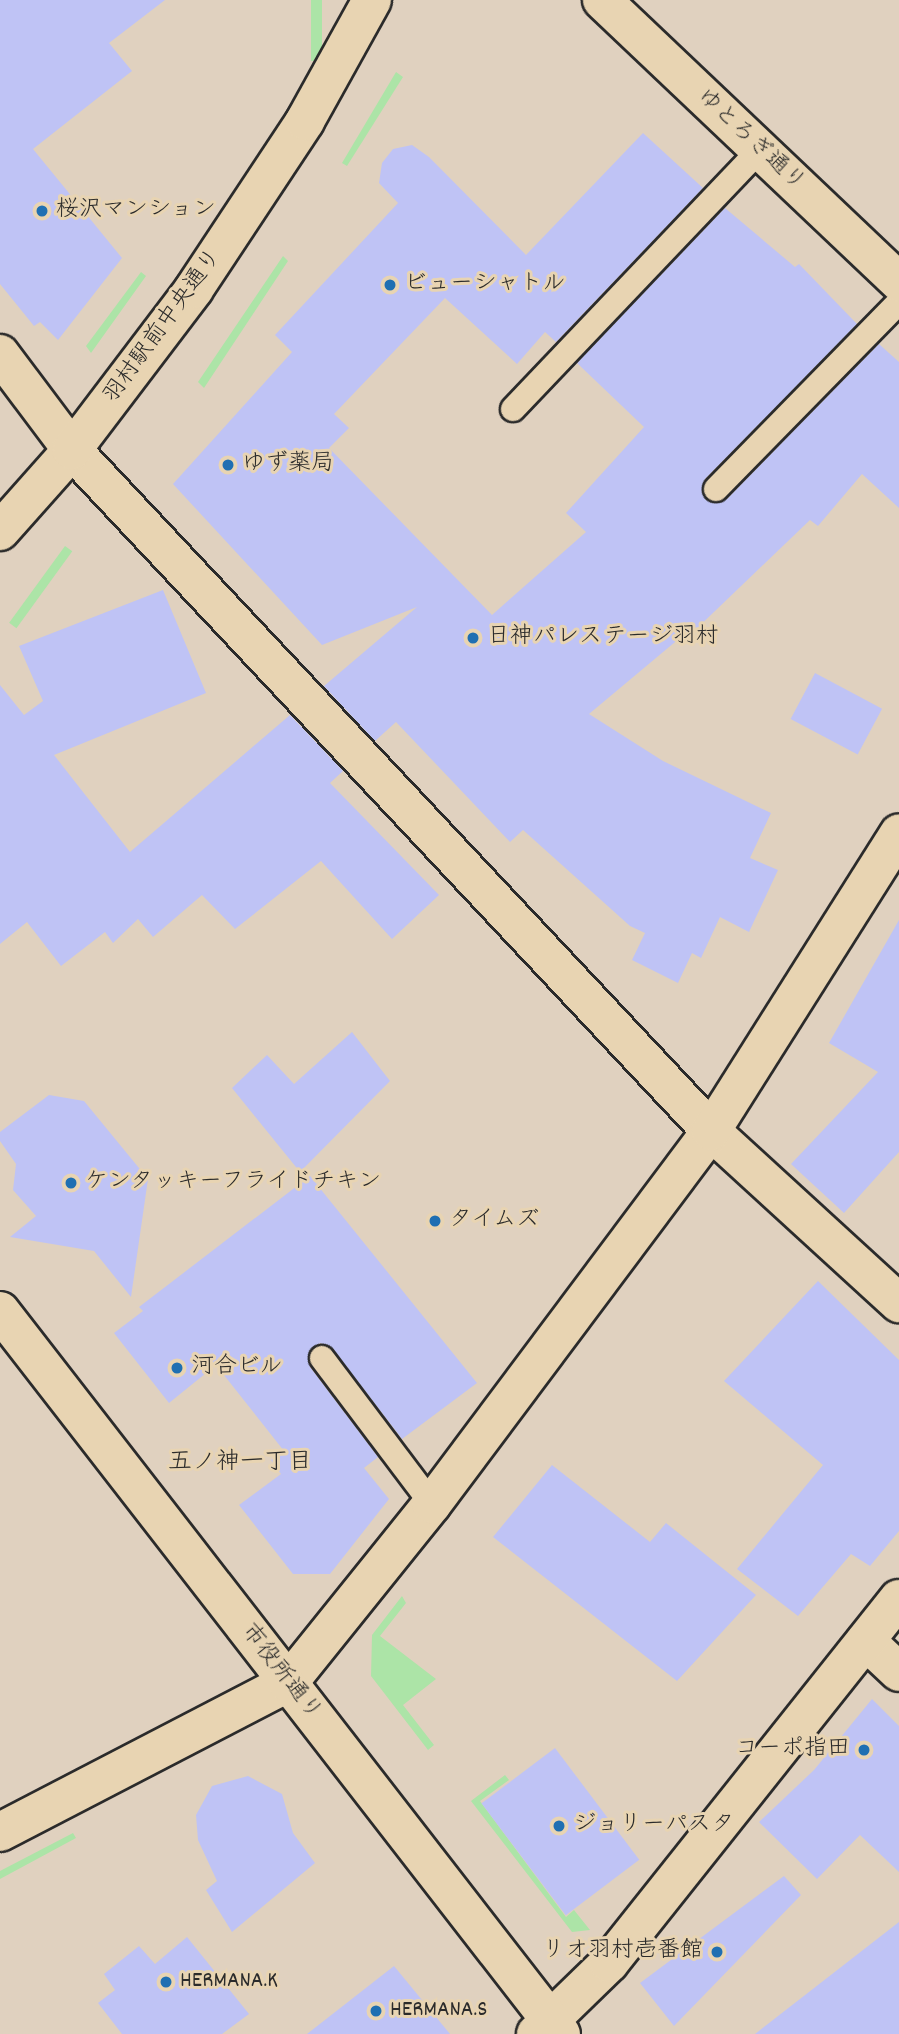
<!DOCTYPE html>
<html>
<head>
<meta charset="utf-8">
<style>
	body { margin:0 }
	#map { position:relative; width:899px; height:2034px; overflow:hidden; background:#e0d1bf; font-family:Dekko,"Klee One",sans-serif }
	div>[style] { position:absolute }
	.green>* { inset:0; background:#ace4a7; transform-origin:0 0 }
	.building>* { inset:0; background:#bfc3f5; transform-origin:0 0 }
	.roads { filter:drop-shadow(2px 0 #2b2b2b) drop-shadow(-2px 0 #2b2b2b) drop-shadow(0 2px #2b2b2b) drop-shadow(0 -2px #2b2b2b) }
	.lane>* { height:24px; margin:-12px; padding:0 12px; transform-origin:12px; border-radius:12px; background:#e8d4b2 }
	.street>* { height:38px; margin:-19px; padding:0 19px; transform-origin:19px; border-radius:19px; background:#e8d4b2 }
	.secondary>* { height:38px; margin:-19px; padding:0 19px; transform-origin:19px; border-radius:19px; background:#e8d4b2 }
	.dots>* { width:19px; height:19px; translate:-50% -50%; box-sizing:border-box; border:4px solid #e8d4b2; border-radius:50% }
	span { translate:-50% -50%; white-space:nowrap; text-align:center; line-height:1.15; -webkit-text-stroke:6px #e8d4b2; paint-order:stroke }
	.street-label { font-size:23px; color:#2b2b2b }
	.poi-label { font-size:23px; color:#2b2b2b }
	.left { translate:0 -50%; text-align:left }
	.right { translate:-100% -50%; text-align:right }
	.neighbourhood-label { font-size:24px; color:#2b2b2b }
</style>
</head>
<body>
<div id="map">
	<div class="green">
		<i style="left:311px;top:0;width:11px;height:61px"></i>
		<i style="clip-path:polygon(396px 72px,403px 77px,347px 166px,342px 163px)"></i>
		<i style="clip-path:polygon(283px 256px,288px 261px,204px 388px,198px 382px)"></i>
		<i style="clip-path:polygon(141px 272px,146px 276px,91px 353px,86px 346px)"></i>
		<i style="left:65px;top:546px;width:9px;height:95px;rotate:36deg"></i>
		<i style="clip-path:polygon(402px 1596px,406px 1603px,380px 1636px,436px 1679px,403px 1705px,434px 1745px,428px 1750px,371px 1676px,372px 1635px)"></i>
		<i style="clip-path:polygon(505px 1775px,509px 1780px,480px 1801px,566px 1917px,574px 1910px,590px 1930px,572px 1932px,471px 1801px)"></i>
		<i style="clip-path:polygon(73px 1833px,76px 1838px,0 1879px,0 1871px)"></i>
	</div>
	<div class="building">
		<i style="clip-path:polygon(0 0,165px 0,109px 43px,132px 71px,33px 149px,122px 258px,58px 340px,40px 322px,34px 326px,0 284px)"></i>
		<i style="clip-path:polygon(643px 133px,703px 188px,556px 342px,545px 332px,517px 364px,445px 298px,334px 414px,349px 428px,329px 448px,492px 615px,586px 532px,566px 513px,644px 427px,577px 363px,725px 208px,795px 267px,799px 264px,857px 324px,705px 479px,702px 492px,706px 500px,727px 499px,879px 344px,899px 362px,899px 508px,862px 474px,818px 526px,810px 520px,690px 635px,687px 632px,589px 714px,663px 761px,771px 813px,750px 858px,778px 870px,749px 932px,720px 917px,701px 958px,692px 953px,678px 983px,632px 960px,645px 933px,630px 926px,523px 830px,510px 842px,396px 722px,375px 741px,324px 686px,417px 607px,322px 645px,173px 484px,292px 352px,275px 335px,398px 203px,379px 183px,382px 163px,393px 149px,412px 145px,429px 157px,526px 255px)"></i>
		<i style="clip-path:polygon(163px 590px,206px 693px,54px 755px,130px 852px,290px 715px,343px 771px,330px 783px,439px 895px,392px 939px,321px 861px,235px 929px,202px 895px,153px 937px,138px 919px,113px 943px,105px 932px,61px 966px,27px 922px,0 944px,0 685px,24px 715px,43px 701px,19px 646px)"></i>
		<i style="left:815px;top:673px;width:76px;height:52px;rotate:28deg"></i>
		<i style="clip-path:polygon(899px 920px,899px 1152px,844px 1213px,791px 1164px,878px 1072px,829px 1043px)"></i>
		<i style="clip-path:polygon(352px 1032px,390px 1081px,300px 1172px,232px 1088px,267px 1055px,294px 1084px)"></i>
		<i style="clip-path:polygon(49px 1095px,84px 1101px,148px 1179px,131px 1297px,94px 1251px,10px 1237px,36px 1216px,13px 1190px,16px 1164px,0 1141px,0 1132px)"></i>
		<i style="clip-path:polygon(310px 1176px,477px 1383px,402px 1439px,333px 1349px,320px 1343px,309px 1352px,310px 1367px,378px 1457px,364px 1468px,389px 1499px,330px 1574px,293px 1574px,239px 1505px,281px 1474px,271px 1460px,284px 1451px,216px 1365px,169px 1403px,114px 1333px,143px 1311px,139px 1307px)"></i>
		<i style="clip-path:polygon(818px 1281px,899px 1360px,899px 1531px,870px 1566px,851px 1554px,798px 1616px,737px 1569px,823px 1465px,724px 1381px)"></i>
		<i style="clip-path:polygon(552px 1465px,650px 1542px,666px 1523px,756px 1595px,677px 1681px,493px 1537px)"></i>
		<i style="clip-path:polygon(872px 1699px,899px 1726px,899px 1872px,860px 1835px,817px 1879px,759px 1822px,814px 1770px)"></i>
		<i style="left:555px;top:1748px;width:140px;height:92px;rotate:53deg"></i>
		<i style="clip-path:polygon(248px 1776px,282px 1794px,293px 1833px,315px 1863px,232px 1932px,206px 1890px,217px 1881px,198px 1840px,196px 1815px,212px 1786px)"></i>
		<i style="clip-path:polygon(784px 1876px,801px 1895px,674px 2026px,640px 1983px)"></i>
		<i style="clip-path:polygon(899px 1922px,899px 2034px,755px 2034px)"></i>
		<i style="clip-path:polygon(187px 1937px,249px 2014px,222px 2034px,122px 2034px,98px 2003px,115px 1990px,104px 1974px,139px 1946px,155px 1964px)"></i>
		<i style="clip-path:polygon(394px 1966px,450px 2034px,307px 2034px)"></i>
	</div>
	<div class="roads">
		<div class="lane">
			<i style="left:513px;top:409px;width:358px;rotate:-46.4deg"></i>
			<i style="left:716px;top:489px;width:262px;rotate:-45.6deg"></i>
			<i style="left:322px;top:1358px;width:183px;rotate:53deg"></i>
		</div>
		<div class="street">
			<i style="left:0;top:354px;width:120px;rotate:53.1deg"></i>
			<i style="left:72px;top:450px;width:934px;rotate:46.82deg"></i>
			<i style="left:711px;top:1131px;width:255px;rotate:42.5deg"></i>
			<i style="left:866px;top:1641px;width:45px;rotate:43.2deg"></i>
			<i style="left:0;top:1832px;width:324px;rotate:-27.4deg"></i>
			<i style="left:536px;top:2034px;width:102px;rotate:-44.2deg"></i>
			<i style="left:609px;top:1963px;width:465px;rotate:-51.5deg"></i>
		</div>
		<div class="secondary">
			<i style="left:602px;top:0;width:410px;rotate:43.5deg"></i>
			<i style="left:0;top:531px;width:108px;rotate:-48.4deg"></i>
			<i style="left:72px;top:450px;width:202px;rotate:-52.8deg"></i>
			<i style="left:194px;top:289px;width:201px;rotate:-56.5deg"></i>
			<i style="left:305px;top:121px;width:138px;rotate:-61deg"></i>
			<i style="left:0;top:1311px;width:915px;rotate:52.19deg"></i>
			<i style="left:288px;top:1683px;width:230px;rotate:-51.2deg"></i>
			<i style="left:432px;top:1504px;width:466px;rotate:-53.2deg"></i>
			<i style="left:711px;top:1131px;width:352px;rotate:-57.7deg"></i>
		</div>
	</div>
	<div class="dots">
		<i style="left:42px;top:211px;background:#1f6fb2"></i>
		<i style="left:390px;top:285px;background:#1f6fb2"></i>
		<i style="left:228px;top:465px;background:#1f6fb2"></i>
		<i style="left:473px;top:638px;background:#1f6fb2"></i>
		<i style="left:71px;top:1183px;background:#1f6fb2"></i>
		<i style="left:435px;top:1221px;background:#1f6fb2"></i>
		<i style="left:177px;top:1368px;background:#1f6fb2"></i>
		<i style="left:864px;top:1750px;background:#1f6fb2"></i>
		<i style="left:559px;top:1826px;background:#1f6fb2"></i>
		<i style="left:717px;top:1952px;background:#1f6fb2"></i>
		<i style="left:166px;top:1982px;background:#1f6fb2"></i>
		<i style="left:376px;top:2011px;background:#1f6fb2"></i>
	</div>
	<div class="street-label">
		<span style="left:750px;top:141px;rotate:43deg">ゆとろぎ通り</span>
		<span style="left:164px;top:327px;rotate:-54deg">羽村駅前中央通り</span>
		<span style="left:280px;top:1673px;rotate:52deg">市役所通り</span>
	</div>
	<div class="poi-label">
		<span class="left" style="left:56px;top:211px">桜沢マンション</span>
		<span class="left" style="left:404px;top:285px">ビューシャトル</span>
		<span class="left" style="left:242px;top:465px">ゆず薬局</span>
		<span class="left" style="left:487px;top:638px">日神パレステージ羽村</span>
		<span class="left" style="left:85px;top:1183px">ケンタッキーフライドチキン</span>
		<span class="left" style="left:449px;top:1221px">タイムズ</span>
		<span class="left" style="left:191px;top:1368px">河合ビル</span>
		<span class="right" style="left:850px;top:1750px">コーポ指田</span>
		<span class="left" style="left:573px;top:1826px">ジョリーパスタ</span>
		<span class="right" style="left:703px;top:1952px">リオ羽村壱番館</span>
		<span class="left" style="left:180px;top:1982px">HERMANA.K</span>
		<span class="left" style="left:390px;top:2011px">HERMANA.S</span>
	</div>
	<div class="neighbourhood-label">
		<span style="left:240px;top:1464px">五ノ神一丁目</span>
	</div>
</div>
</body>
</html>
